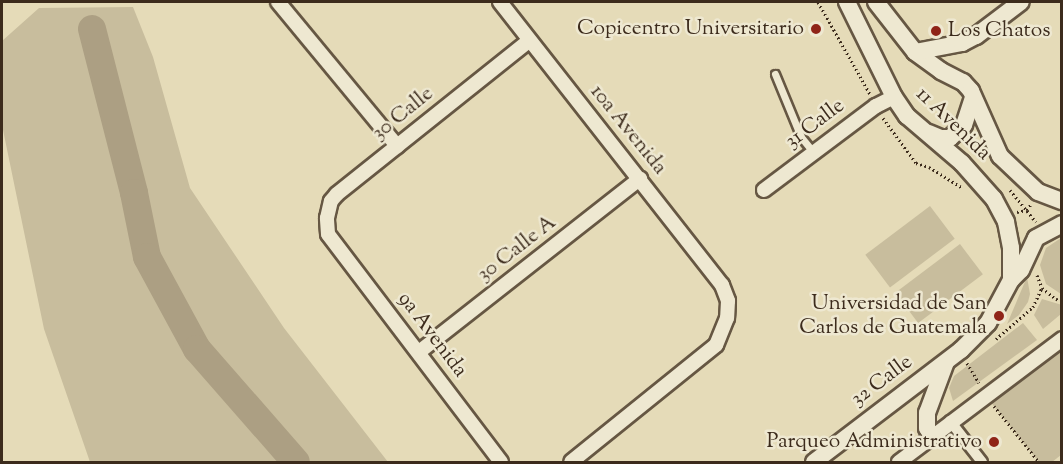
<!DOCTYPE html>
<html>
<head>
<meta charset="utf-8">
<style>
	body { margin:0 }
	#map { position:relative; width:1063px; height:464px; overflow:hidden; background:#e5dbb8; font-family:"Sorts Mill Goudy",serif }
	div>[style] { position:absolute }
	.green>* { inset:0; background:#c8bd9d; transform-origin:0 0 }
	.river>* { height:28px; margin:-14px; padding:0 14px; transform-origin:14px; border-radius:14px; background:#ac9f83 }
	.path>* { height:3px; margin-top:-1.5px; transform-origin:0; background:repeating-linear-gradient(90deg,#3c2b1c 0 1.5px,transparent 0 4.5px) }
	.roads { filter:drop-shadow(2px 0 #665743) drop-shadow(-2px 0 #665743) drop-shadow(0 2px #665743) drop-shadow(0 -2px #665743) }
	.service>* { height:7px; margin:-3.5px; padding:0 3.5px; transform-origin:3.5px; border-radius:3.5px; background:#eee8d1 }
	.pedestrian>* { height:10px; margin:-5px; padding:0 5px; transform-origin:5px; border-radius:5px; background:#eee8d1 }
	.minor>* { height:14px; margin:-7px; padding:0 7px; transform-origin:7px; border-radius:7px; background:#eee8d1 }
	.tertiary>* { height:16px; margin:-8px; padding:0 8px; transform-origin:8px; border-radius:8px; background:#eee8d1 }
	.dots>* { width:16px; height:16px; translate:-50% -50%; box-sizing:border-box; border:3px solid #eee8d1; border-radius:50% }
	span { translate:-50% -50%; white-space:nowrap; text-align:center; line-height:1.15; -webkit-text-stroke:5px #eee8d1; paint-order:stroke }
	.poi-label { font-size:21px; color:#3c2b1c }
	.right { translate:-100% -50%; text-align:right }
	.left { translate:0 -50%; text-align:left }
	.street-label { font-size:21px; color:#3c2b1c }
	.frame { position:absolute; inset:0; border:3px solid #3c2b1c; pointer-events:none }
</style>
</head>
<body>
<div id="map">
	<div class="green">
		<i style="clip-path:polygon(133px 7px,153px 57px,190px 188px,284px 328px,388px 462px,90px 462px,44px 329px,2px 125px,2px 41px,39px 8px)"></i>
		<i style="left:930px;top:206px;width:41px;height:81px;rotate:53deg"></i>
		<i style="clip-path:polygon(1061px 238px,1061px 294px,1046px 284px,1040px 265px,1046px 248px)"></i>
		<i style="left:960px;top:244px;width:38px;height:81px;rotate:53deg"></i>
		<i style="clip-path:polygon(1027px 277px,1030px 294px,1028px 302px,1019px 315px,1007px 324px)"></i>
		<i style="clip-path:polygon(1042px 299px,1062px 305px,1061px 314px,1043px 329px,1034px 315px)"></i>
		<i style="clip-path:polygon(1023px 323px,1037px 340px,953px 401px,949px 388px,954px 376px)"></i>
		<i style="clip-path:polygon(1061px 339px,1061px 455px,1052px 462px,1039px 462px,985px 395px)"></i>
	</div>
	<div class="river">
		<i style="left:92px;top:29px;width:169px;rotate:75.6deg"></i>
		<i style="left:134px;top:193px;width:65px;rotate:78.5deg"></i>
		<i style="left:147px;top:257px;width:105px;rotate:61.5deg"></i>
		<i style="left:197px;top:349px;width:150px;rotate:48.8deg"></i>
	</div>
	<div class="path">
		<i style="left:818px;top:2px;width:106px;rotate:60.5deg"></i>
		<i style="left:883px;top:118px;width:56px;rotate:53.7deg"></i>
		<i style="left:916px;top:163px;width:14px;rotate:17deg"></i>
		<i style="left:929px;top:167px;width:38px;rotate:32deg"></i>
		<i style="left:1010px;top:190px;width:41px;rotate:50.9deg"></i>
		<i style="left:1017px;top:212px;width:10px;rotate:-11deg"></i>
		<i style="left:1027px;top:210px;width:7px;rotate:-56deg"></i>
		<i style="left:1037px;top:275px;width:14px;rotate:69deg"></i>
		<i style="left:1042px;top:288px;width:18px;rotate:38deg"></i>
		<i style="left:1056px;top:299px;width:6px;rotate:9deg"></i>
		<i style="left:996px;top:339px;width:49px;rotate:-40.9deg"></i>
		<i style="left:1033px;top:307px;width:21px;rotate:-65deg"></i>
		<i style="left:967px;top:363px;width:23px;rotate:59deg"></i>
		<i style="left:994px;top:406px;width:72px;rotate:51.2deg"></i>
	</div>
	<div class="roads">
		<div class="service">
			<i style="left:775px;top:74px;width:68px;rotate:67.6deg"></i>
			<i style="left:801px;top:137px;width:21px;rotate:51deg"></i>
		</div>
		<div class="pedestrian">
			<i style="left:950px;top:421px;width:52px;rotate:52deg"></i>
		</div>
		<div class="minor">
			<i style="left:278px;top:2px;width:187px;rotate:50.4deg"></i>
			<i style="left:500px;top:2px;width:360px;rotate:51.9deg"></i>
			<i style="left:722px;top:285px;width:17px;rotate:69deg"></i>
			<i style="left:728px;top:301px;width:17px;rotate:93deg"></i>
			<i style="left:727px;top:318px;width:29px;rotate:112deg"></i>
			<i style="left:716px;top:345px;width:186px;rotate:141.1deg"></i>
			<i style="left:764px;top:190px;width:140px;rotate:-36.9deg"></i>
			<i style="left:876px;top:106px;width:20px;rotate:-27deg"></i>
			<i style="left:419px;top:352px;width:281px;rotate:-38.1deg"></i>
			<i style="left:501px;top:462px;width:286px;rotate:-127.2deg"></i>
			<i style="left:328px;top:234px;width:16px;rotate:-94deg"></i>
			<i style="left:327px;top:218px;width:17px;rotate:-77deg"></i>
			<i style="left:331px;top:201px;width:9px;rotate:-49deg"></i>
			<i style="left:337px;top:194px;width:246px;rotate:-38.6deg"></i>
			<i style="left:899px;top:462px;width:204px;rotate:-37deg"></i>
		</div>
		<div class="tertiary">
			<i style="left:847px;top:2px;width:106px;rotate:63.7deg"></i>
			<i style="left:894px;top:97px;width:23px;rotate:56deg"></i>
			<i style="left:907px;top:116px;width:72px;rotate:40.5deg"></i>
			<i style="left:962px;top:163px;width:48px;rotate:48.4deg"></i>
			<i style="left:994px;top:199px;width:26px;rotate:62deg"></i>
			<i style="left:1006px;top:222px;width:26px;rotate:79deg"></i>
			<i style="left:1011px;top:248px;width:32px;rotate:90deg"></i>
			<i style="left:876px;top:2px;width:63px;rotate:52deg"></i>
			<i style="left:915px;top:52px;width:32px;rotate:36deg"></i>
			<i style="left:941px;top:71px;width:25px;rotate:27deg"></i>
			<i style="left:963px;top:82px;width:12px;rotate:48deg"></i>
			<i style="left:971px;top:91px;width:71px;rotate:66deg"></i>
			<i style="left:1000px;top:156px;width:52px;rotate:43.5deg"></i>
			<i style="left:1038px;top:192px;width:26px;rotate:21deg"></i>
			<i style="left:915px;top:52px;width:48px;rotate:-10.8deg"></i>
			<i style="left:962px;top:43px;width:16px;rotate:-27deg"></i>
			<i style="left:976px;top:36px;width:56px;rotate:-37.1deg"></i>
			<i style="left:929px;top:133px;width:13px;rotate:23deg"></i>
			<i style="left:941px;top:138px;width:9px"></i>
			<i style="left:950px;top:138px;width:19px;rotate:-43deg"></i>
			<i style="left:964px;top:125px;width:28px;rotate:-72deg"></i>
			<i style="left:932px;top:436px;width:9px;rotate:-122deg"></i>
			<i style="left:927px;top:428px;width:15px;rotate:-90deg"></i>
			<i style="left:927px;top:413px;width:54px;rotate:-69.6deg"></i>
			<i style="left:814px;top:462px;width:185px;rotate:-37.3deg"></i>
			<i style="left:961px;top:350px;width:38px;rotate:-45deg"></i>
			<i style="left:988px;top:323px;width:49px;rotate:-61.9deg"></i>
			<i style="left:1011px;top:280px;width:14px;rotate:-45deg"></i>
			<i style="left:1021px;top:270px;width:35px;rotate:-65deg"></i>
			<i style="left:1036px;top:238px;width:30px;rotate:-28deg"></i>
		</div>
	</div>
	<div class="dots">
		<i style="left:816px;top:29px;background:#8f2418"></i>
		<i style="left:936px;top:31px;background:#8f2418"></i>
		<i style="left:999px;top:316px;background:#8f2418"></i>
		<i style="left:994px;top:442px;background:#8f2418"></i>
	</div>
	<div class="poi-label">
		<span class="right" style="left:804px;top:29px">Copicentro Universitario</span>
		<span class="left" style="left:948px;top:31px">Los Chatos</span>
		<span class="right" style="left:987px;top:316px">Universidad de San<br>Carlos de Guatemala</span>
		<span class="right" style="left:982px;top:442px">Parqueo Administrativo</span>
	</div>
	<div class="street-label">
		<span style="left:403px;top:114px;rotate:-39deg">30 Calle</span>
		<span style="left:815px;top:124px;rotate:-37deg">31 Calle</span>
		<span style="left:953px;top:124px;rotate:44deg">11 Avenida</span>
		<span style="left:628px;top:130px;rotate:51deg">10a Avenida</span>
		<span style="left:517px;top:249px;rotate:-38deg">30 Calle A</span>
		<span style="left:432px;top:335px;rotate:53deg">9a Avenida</span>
		<span style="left:882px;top:381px;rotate:-37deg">32 Calle</span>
	</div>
	<div class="frame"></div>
</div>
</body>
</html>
